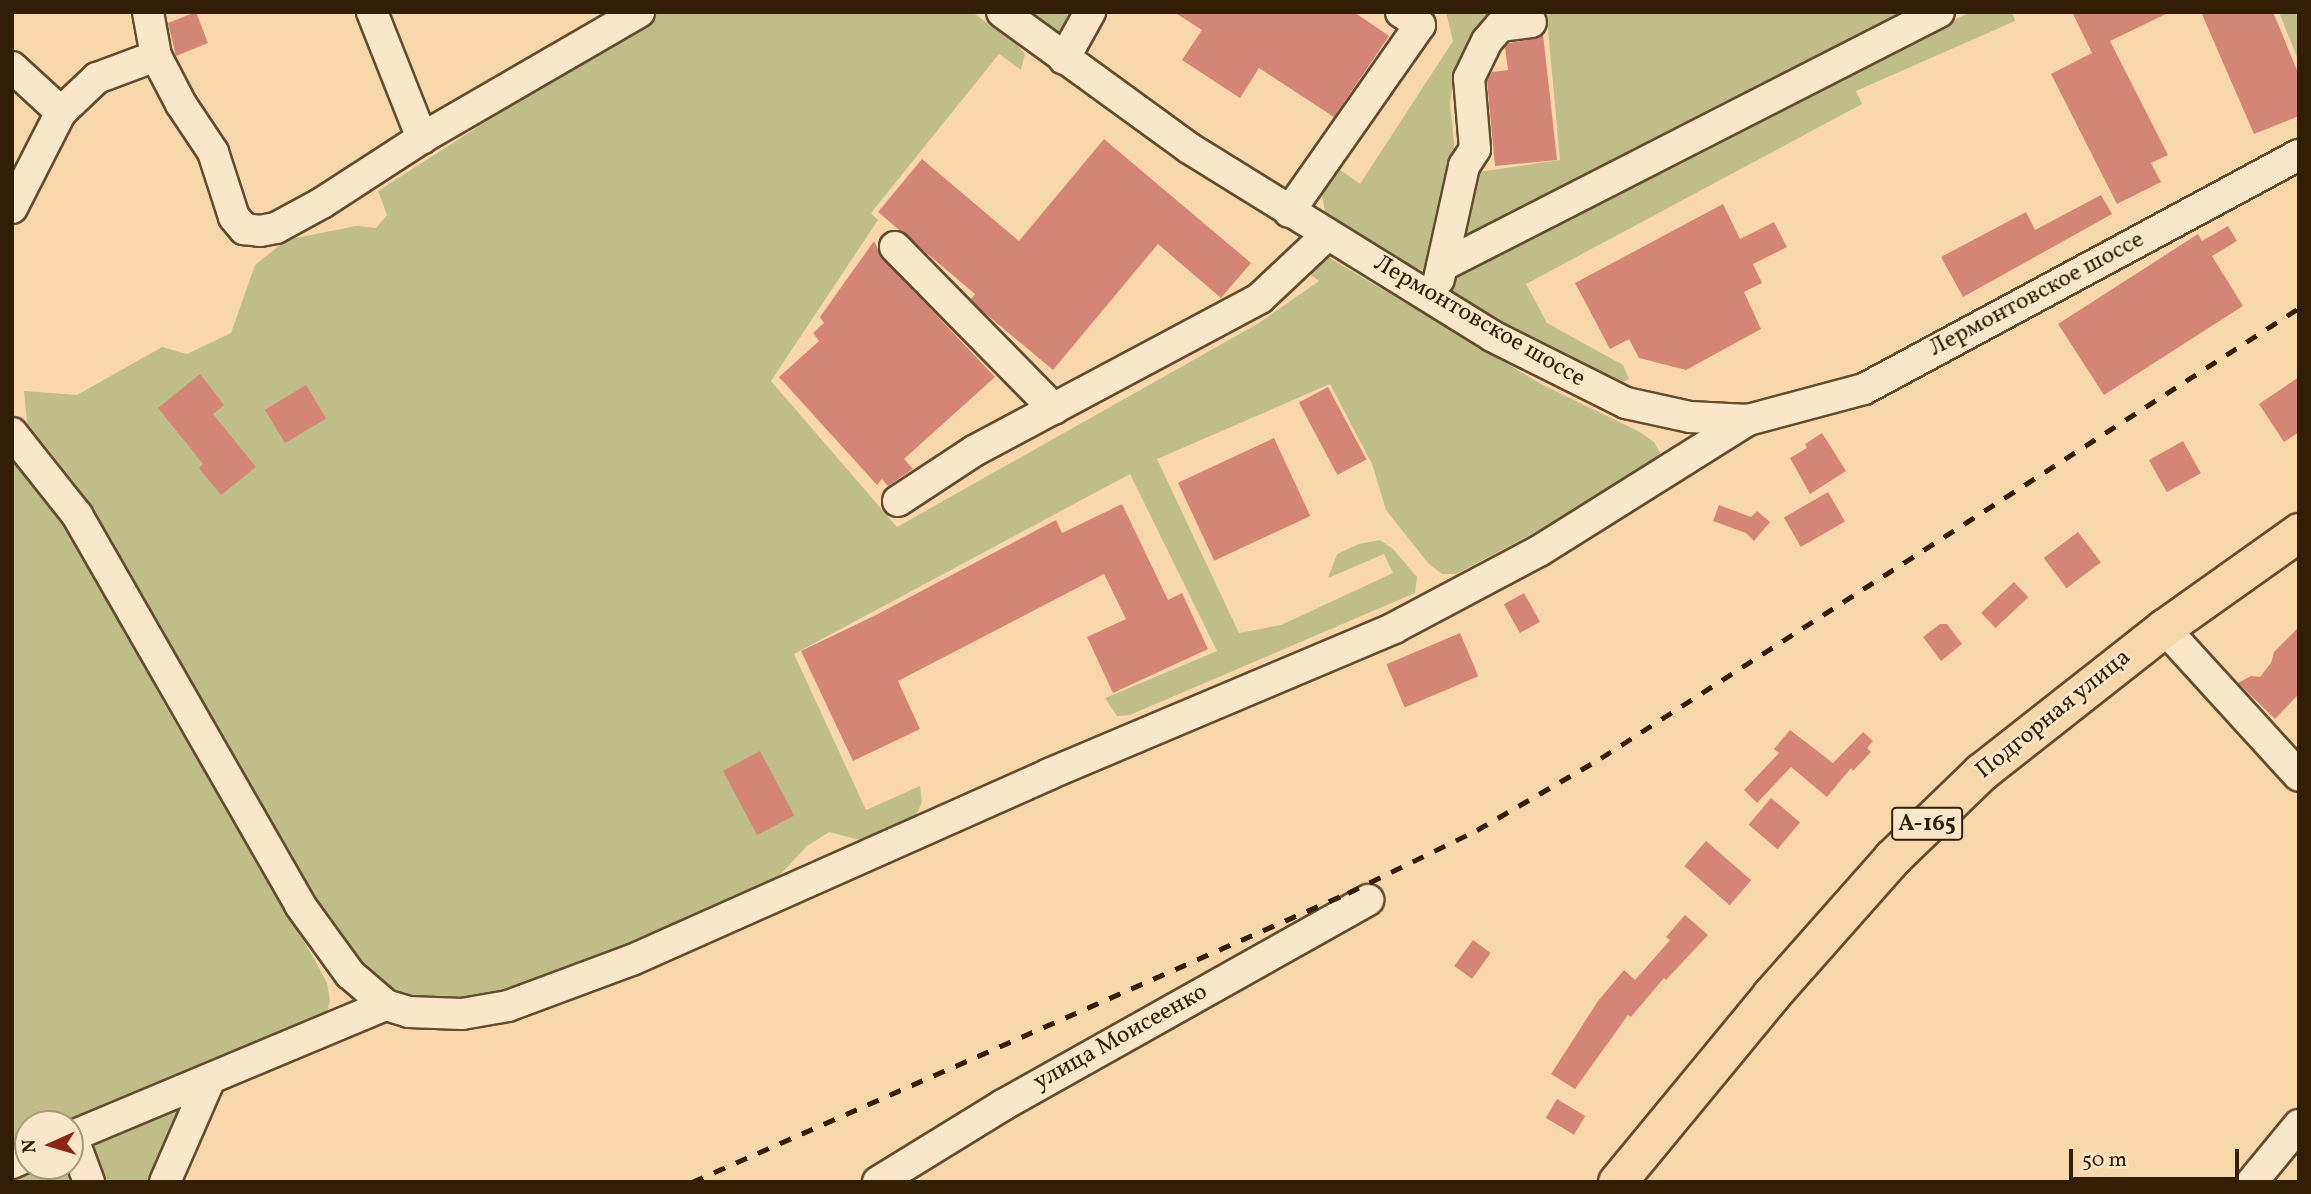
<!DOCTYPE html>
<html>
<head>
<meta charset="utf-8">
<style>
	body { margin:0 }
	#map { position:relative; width:2311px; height:1194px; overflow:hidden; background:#f8d8ab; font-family:Vollkorn,serif }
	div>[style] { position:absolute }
	.green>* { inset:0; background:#bfbe88 }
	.building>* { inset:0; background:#d38675; transform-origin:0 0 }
	.roads { filter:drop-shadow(2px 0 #644c2e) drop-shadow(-2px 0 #644c2e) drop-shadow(0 2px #644c2e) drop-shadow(0 -2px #644c2e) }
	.minor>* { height:30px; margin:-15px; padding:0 15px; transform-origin:15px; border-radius:15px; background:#fae6c8 }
	.major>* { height:37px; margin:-18.5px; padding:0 18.5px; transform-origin:18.5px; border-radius:18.5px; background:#f8d8ab }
	.rail>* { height:5px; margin-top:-2.5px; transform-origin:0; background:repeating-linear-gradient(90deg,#331d05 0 12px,transparent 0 24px) }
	span { translate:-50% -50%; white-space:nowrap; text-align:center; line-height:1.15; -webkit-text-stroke:5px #fae6c8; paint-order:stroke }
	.shield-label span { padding:2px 5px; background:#fae6c8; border:2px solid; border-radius:5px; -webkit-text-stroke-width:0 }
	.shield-label { font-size:23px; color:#331d05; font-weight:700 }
	.street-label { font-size:24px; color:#331d05 }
	.frame { position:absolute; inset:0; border:14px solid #331d05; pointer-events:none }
	.north { position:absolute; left:14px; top:1110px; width:70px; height:70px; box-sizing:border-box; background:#fae6c8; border:2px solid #aa967a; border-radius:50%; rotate:266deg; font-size:19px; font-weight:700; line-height:28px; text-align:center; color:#331d05 }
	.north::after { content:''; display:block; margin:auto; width:24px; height:32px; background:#8f2418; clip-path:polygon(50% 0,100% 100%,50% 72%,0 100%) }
	.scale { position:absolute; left:2069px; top:1149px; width:170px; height:32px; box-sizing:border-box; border:4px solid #331d05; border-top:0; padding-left:9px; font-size:21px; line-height:24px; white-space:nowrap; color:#331d05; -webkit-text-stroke:5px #fae6c8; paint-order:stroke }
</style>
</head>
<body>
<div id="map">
	<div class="green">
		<i style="clip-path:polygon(657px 12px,972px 12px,1015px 43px,1025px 54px,1021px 70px,999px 54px,871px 213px,878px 220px,771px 381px,897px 527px,1259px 323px,1319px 281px,1308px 273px,1328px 257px,1541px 384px,1640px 432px,1654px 442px,1660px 453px,1658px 461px,1650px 472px,1456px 574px,1442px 574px,1428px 563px,1386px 510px,1372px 464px,1330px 384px,1157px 459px,1239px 633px,1281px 625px,1393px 573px,1384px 554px,1328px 578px,1337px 554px,1359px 544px,1380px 540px,1393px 549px,1417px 577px,1415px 593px,1130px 715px,1117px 716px,1105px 698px,1217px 651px,1130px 474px,794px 654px,866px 810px,920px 786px,922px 802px,916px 815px,864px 841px,829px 832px,807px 846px,775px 880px,584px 967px,517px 993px,462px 1003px,422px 1003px,374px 978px,327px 928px,197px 694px,161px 640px,118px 554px,74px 482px,27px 423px,24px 391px,77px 395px,162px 347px,187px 354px,231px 333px,255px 265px,286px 240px,356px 226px,376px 228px,387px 215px,378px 191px)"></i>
		<i style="clip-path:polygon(1025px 12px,1074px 12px,1064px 30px,1057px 33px,1050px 32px)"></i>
		<i style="clip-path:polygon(1446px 12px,1503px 12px,1484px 27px,1454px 79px,1450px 103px,1457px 173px,1431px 270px,1417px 269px,1326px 217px,1322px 195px,1339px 169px,1360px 184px,1453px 41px)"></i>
		<i style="clip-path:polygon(1536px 12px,1923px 12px,1466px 244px,1454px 237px,1472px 173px,1560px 160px,1548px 29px)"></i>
		<i style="clip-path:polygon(1971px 12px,2012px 12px,2015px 21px,1856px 91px,1862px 104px,1526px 284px,1547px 323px,1623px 365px,1629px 379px,1623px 382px,1465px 306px,1454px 296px,1449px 283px,1462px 264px,1843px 70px)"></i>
		<i style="clip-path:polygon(2279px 12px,2299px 12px,2299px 62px)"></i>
		<i style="clip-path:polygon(12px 458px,20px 461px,96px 575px,166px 707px,317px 964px,327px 983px,330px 1001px,326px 1015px,70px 1124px,28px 1124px,28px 1147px,12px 1154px)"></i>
		<i style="clip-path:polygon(196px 1093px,155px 1182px,95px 1182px,87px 1147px,97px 1136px)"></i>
		<i style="clip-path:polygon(34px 1166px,70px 1166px,79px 1182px,12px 1182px,12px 1177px)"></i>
	</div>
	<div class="building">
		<i style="clip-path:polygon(196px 12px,208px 43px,176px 56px,168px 23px)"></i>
		<i style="clip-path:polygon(1174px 12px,1354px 12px,1389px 36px,1334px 117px,1259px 68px,1240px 98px,1182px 60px,1202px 30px)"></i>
		<i style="clip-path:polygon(2072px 12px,2170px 12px,2110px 41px,2168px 155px,2151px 163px,2161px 182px,2117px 204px,2051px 74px,2092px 53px)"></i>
		<i style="clip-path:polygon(2201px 12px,2273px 12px,2299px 75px,2299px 116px,2254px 134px)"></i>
		<i style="clip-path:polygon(1543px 34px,1557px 160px,1495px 166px,1487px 81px,1492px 72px,1508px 70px,1505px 47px,1509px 43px,1533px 39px)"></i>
		<i style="clip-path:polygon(1104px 139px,1251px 263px,1221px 298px,1158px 244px,1053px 370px,980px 309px,971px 299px,975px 294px,878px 212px,922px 159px,1019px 241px)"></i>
		<i style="clip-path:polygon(2101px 195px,2112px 214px,1963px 297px,1941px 257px,2026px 212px,2035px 230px)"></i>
		<i style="clip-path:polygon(1723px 204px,1740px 239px,1774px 222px,1787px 247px,1753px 264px,1762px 283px,1744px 292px,1761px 329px,1686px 370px,1639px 358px,1629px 339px,1610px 349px,1575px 283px)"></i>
		<i style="clip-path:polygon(2228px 226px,2237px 241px,2212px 256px,2243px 306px,2104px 395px,2058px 324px,2198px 234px,2202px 241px)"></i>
		<i style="clip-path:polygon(874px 241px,883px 259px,995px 377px,904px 459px,913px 469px,888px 486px,882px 479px,877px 485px,779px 377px,819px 341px,813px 333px,824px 323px,820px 317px)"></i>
		<i style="clip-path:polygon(200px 374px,224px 405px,213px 414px,256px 467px,221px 495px,199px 468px,203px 464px,158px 408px)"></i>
		<i style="clip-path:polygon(2299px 377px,2299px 432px,2284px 442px,2259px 404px)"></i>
		<i style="left:306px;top:385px;width:39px;height:48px;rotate:59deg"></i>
		<i style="left:1328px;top:387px;width:82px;height:33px;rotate:62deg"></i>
		<i style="clip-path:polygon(1822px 433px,1846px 471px,1810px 494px,1790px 458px,1807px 448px,1805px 444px)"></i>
		<i style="left:1274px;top:438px;width:86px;height:106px;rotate:65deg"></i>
		<i style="left:2183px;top:441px;width:37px;height:39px;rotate:61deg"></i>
		<i style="left:1828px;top:492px;width:34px;height:51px;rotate:60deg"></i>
		<i style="clip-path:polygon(1122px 504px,1168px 600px,1182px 593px,1208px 649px,1113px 693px,1087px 637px,1126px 619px,1104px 574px,898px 681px,920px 729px,853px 761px,801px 651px,876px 615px,1056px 520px,1062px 533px)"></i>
		<i style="clip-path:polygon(1719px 505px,1751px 517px,1757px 511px,1770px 522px,1754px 541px,1746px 533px,1713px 521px)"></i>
		<i style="left:2078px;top:532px;width:38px;height:43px;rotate:53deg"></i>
		<i style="left:2014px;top:582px;width:21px;height:45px;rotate:47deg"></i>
		<i style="left:1524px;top:593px;width:33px;height:23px;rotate:61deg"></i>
		<i style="clip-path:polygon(1940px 624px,1947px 624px,1962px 644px,1941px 661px,1923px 637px)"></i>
		<i style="clip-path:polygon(2299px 627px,2299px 694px,2275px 719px,2238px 683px,2251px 676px,2260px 677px,2271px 663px,2274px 652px)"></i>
		<i style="left:1460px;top:633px;width:47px;height:80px;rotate:67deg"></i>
		<i style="clip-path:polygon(1790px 730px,1833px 763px,1863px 732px,1873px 741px,1867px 748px,1871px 752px,1853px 771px,1851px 768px,1827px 797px,1791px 767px,1757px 803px,1744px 790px,1779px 753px,1774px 749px)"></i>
		<i style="left:760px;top:751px;width:73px;height:42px;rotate:62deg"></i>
		<i style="left:1771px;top:798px;width:38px;height:35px;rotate:40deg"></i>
		<i style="left:1706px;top:841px;width:60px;height:33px;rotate:41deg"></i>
		<i style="clip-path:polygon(1685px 915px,1708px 935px,1666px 980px,1664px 978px,1631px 1017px,1628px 1015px,1575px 1089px,1551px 1074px,1598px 1001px,1624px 970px,1635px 980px,1670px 940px,1666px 937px)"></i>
		<i style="left:1473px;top:940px;width:22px;height:32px;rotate:36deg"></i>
		<i style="left:1557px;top:1099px;width:33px;height:22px;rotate:31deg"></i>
	</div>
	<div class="roads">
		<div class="minor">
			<i style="left:148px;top:12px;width:45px;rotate:79.7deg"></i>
			<i style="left:156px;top:56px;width:54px;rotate:62.5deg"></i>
			<i style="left:181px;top:104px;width:58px;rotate:56.3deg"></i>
			<i style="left:213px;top:152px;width:68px;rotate:72.1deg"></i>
			<i style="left:234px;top:217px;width:16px;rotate:50deg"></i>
			<i style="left:244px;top:229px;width:16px;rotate:7deg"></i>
			<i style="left:260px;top:231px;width:16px;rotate:-11deg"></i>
			<i style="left:276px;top:228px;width:52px;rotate:-28.5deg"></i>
			<i style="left:322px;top:203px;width:119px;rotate:-33deg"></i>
			<i style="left:422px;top:138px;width:251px;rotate:-30.1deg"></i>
			<i style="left:372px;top:12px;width:136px;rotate:68.4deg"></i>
			<i style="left:1002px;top:12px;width:231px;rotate:36deg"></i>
			<i style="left:1189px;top:148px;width:357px;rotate:31.8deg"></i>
			<i style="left:1492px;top:336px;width:150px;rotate:26.6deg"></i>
			<i style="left:1626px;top:403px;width:66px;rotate:12.3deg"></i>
			<i style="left:1690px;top:417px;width:58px;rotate:3deg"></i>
			<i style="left:1748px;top:420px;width:120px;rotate:-15deg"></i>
			<i style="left:1864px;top:389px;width:494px;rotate:-28.3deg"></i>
			<i style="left:1064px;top:59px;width:54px;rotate:-61deg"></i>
			<i style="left:12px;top:67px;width:67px;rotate:42.6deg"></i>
			<i style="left:12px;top:208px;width:108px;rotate:-63deg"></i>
			<i style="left:61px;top:112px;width:50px;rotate:-43.4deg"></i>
			<i style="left:97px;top:78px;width:63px;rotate:-20.4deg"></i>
			<i style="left:1289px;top:212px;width:228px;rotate:-55deg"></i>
			<i style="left:1420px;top:25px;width:23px;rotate:-146deg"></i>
			<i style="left:895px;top:247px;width:227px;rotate:45.5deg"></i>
			<i style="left:1442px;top:266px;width:558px;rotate:-27.07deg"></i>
			<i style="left:1439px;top:279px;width:116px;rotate:-77.5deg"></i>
			<i style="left:1464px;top:166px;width:20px;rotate:-57deg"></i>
			<i style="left:1475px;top:149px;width:71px;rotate:-94.8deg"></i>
			<i style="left:1469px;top:78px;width:41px;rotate:-64.1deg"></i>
			<i style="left:1487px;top:41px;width:20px;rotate:-49deg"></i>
			<i style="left:1500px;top:26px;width:31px;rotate:-7deg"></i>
			<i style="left:12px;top:433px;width:105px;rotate:51.6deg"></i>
			<i style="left:77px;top:515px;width:449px;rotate:60.2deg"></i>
			<i style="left:300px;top:905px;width:85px;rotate:54.1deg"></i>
			<i style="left:350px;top:974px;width:48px;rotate:40.7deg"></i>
			<i style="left:386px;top:1005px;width:24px;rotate:17deg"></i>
			<i style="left:409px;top:1012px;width:53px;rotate:2.2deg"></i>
			<i style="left:462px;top:1014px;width:47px;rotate:-9.9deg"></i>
			<i style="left:508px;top:1006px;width:132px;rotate:-20.4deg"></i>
			<i style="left:632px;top:960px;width:457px;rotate:-24deg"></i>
			<i style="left:1049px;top:774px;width:375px;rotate:-22.9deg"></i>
			<i style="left:1394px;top:628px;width:164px;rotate:-28deg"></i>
			<i style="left:1539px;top:551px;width:247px;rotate:-32.1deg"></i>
			<i style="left:898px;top:501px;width:91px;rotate:-33.3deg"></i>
			<i style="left:974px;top:451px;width:324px;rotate:-28.1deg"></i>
			<i style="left:1260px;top:298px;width:92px;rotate:-43.2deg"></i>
			<i style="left:2164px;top:628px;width:200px;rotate:47.6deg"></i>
			<i style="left:72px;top:1136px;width:49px;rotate:69.7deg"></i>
			<i style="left:70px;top:1137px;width:342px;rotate:-22.7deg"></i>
			<i style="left:12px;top:1163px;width:17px;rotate:-24deg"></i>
			<i style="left:165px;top:1182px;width:112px;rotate:-66.4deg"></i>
			<i style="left:878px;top:1182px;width:147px;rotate:-31.6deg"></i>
			<i style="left:1003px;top:1105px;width:419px;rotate:-29.3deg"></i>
			<i style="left:2252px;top:1182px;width:74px;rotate:-50.5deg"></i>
		</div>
		<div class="major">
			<i style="left:1617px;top:1182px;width:242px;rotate:-50.5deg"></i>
			<i style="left:1771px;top:995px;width:183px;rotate:-48.5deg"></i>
			<i style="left:1892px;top:858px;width:124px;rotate:-44deg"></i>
			<i style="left:1981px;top:772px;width:233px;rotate:-38.2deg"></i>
			<i style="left:2164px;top:628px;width:166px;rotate:-35.4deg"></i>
		</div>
	</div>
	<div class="rail">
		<i style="left:692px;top:1182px;width:717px;rotate:-23.78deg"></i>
		<i style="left:1348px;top:893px;width:144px;rotate:-26deg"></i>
		<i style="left:1477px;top:830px;width:143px;rotate:-30.1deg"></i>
		<i style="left:1601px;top:758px;width:830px;rotate:-32.81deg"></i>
	</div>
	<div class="shield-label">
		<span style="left:1927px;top:824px">А-165</span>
	</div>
	<div class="street-label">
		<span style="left:2037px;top:295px;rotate:-28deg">Лермонтовское шоссе</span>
		<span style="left:1479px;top:322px;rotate:30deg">Лермонтовское шоссе</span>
		<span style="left:2054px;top:715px;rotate:-39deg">Подгорная улица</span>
		<span style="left:1121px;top:1038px;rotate:-29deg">улица Моисеенко</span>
	</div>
	<div class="frame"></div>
	<div class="north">N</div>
	<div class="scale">50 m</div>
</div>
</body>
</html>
